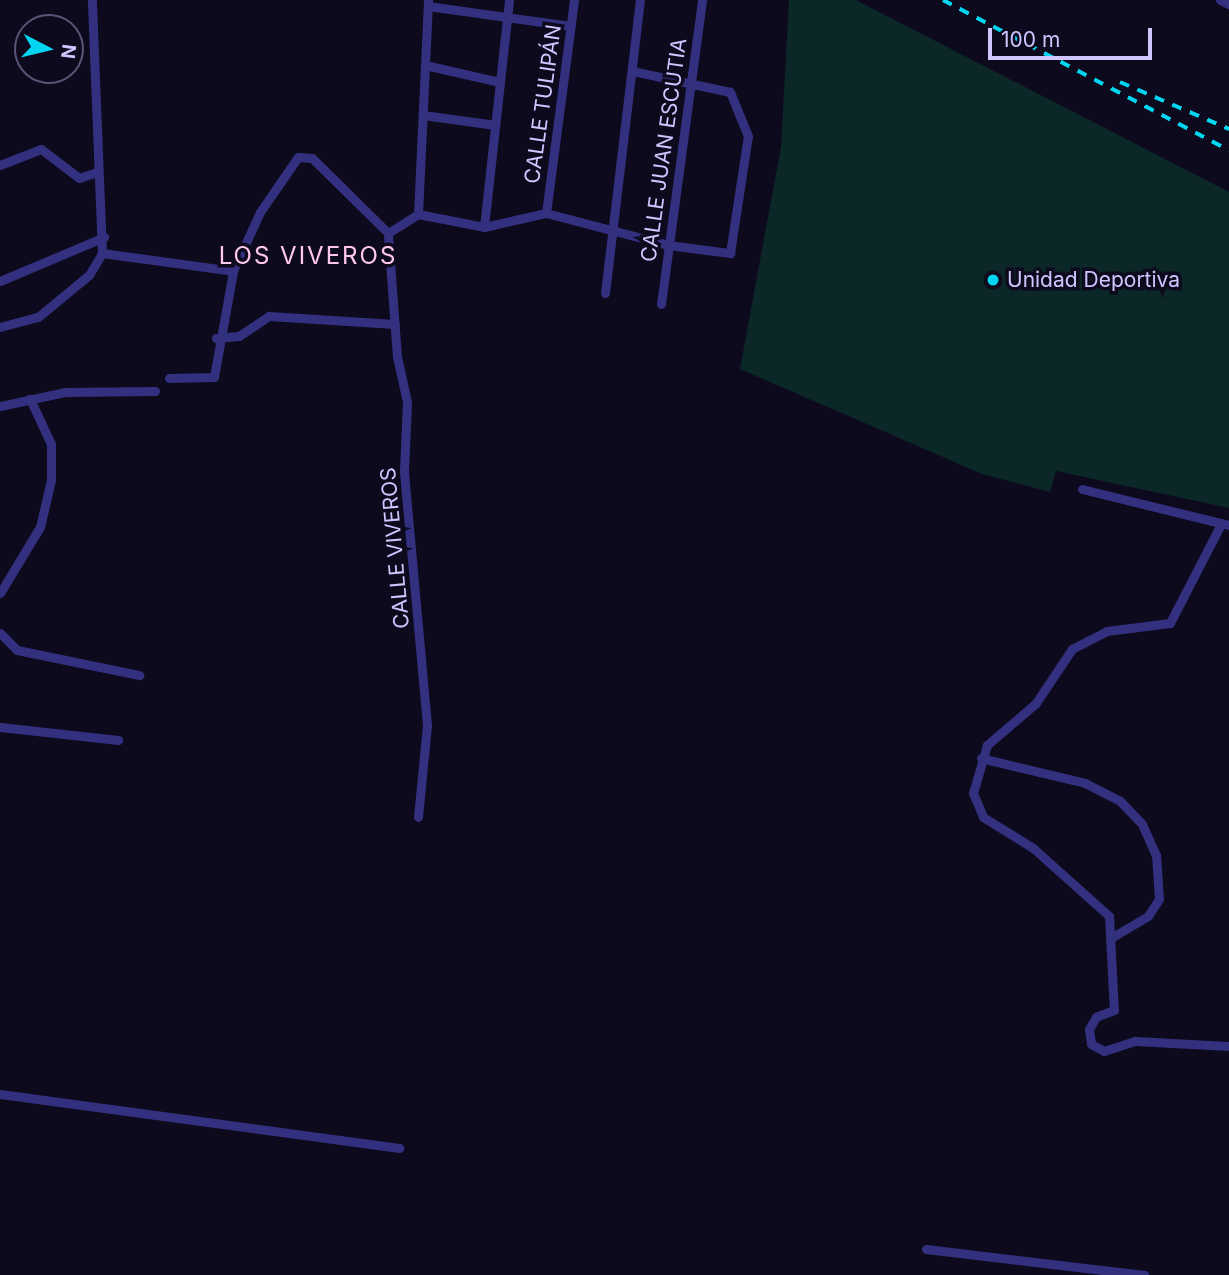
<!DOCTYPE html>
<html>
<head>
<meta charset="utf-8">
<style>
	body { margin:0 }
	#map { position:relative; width:1229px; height:1275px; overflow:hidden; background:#0d0a1d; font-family:Inter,sans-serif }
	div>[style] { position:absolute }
	.green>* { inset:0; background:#0c2727 }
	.minor>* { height:9px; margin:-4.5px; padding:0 4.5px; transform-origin:4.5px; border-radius:4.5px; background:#343080 }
	.tertiary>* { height:10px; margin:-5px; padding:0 5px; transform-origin:5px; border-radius:5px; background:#343080 }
	.rail>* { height:3.5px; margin-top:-1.75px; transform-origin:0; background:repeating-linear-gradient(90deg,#00d6f1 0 10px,transparent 0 19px) }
	.dots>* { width:19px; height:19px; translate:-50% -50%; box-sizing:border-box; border:4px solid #0d0a1d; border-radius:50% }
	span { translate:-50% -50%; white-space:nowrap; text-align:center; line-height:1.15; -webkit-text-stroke:7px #0d0a1d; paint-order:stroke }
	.street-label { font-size:21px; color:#cdc6ff }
	.poi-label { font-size:21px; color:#cdc6ff }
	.left { translate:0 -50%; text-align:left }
	.quarter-label { font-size:24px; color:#ffc8ea; letter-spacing:2px }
	.north { position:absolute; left:14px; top:14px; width:70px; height:70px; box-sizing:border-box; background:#0d0a1d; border:2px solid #5a5577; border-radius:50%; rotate:97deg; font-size:19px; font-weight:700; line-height:28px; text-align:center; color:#cdc6ff }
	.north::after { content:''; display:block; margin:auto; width:24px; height:32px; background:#00d6f1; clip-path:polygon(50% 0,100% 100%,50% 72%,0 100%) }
	.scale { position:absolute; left:988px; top:28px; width:164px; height:32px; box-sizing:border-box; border:4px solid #cdc6ff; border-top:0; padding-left:9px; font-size:21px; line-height:24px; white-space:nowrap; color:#cdc6ff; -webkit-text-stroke:5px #0d0a1d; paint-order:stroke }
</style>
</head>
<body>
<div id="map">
	<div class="green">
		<i style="clip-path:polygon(789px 0,856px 0,1229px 192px,1229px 508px,1056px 471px,1050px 492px,982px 474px,740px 369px,781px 147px)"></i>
	</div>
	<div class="minor">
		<i style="left:428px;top:6px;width:144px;rotate:8deg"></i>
		<i style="left:425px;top:65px;width:77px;rotate:12.8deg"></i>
		<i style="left:423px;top:115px;width:73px;rotate:7.9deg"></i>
		<i style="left:0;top:165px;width:44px;rotate:-21.3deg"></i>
		<i style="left:41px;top:149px;width:48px;rotate:37.3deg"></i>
		<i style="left:79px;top:178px;width:20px;rotate:-18deg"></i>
		<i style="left:546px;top:213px;width:215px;rotate:-82.5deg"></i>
		<i style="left:418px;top:214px;width:67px;rotate:11.1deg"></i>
		<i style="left:484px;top:227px;width:64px;rotate:-12.7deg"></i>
		<i style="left:546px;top:213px;width:126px;rotate:14.7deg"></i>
		<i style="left:668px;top:245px;width:63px;rotate:7.4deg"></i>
		<i style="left:730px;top:253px;width:118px;rotate:-81.3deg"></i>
		<i style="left:748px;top:136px;width:48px;rotate:-112.2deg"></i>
		<i style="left:730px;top:92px;width:99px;rotate:-167.8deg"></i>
		<i style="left:484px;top:227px;width:228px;rotate:-83.7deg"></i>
		<i style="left:102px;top:253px;width:132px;rotate:7.8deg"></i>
		<i style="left:0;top:281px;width:113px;rotate:-22.9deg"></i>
		<i style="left:605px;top:293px;width:295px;rotate:-83.2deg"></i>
		<i style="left:661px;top:304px;width:307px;rotate:-82.3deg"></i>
		<i style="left:0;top:327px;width:39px;rotate:-15deg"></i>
		<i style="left:38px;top:317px;width:66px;rotate:-39.5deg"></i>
		<i style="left:89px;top:275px;width:26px;rotate:-59deg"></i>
		<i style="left:102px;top:253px;width:253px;rotate:-92.3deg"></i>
		<i style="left:216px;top:338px;width:23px;rotate:-5deg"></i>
		<i style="left:239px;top:336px;width:36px;rotate:-34deg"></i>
		<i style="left:269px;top:316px;width:126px;rotate:3.6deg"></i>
		<i style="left:169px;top:378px;width:45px;rotate:-1.3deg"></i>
		<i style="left:214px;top:377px;width:108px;rotate:-79.8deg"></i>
		<i style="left:233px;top:271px;width:65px;rotate:-65.4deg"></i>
		<i style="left:260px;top:212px;width:67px;rotate:-55.4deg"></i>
		<i style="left:298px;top:157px;width:14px;rotate:4deg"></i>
		<i style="left:312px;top:158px;width:107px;rotate:44.6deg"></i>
		<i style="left:0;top:406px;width:66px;rotate:-12.2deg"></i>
		<i style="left:65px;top:392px;width:90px;rotate:-0.6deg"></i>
		<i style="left:1082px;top:489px;width:151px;rotate:13.8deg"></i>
		<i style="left:1221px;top:524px;width:111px;rotate:117.3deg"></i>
		<i style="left:1170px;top:623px;width:64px;rotate:172.8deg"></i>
		<i style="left:1107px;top:631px;width:39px;rotate:153deg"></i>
		<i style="left:1072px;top:649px;width:65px;rotate:123.7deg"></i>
		<i style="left:1036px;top:703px;width:65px;rotate:139.4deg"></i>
		<i style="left:987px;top:745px;width:50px;rotate:106.3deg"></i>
		<i style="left:973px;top:793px;width:26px;rotate:67deg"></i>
		<i style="left:983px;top:817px;width:59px;rotate:31.8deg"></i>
		<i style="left:1033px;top:848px;width:102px;rotate:41.8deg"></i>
		<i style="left:1109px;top:916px;width:94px;rotate:87deg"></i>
		<i style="left:1114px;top:1010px;width:19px;rotate:159deg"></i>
		<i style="left:1096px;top:1017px;width:14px;rotate:120deg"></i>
		<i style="left:1089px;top:1029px;width:15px;rotate:82deg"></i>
		<i style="left:1091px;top:1044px;width:15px;rotate:28deg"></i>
		<i style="left:1104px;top:1051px;width:33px;rotate:-18deg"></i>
		<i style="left:1135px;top:1041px;width:94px;rotate:3deg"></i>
		<i style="left:0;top:593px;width:77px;rotate:-58.8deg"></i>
		<i style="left:40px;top:527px;width:48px;rotate:-76.8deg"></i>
		<i style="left:51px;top:480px;width:36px;rotate:-90deg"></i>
		<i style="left:51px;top:444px;width:50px;rotate:-115deg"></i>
		<i style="left:0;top:633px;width:24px;rotate:45deg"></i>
		<i style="left:17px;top:650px;width:125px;rotate:11.6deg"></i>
		<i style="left:0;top:727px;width:119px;rotate:6.3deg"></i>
		<i style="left:981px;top:758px;width:107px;rotate:13.5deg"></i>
		<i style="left:1085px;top:783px;width:39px;rotate:27deg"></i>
		<i style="left:1120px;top:801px;width:32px;rotate:46deg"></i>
		<i style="left:1142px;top:824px;width:34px;rotate:66deg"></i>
		<i style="left:1156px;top:855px;width:44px;rotate:86.1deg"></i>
		<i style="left:1159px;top:899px;width:20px;rotate:123deg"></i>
		<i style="left:1148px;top:916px;width:43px;rotate:149.3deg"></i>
		<i style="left:418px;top:817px;width:92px;rotate:-84.4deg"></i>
		<i style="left:427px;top:725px;width:255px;rotate:-95.2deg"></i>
		<i style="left:404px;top:471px;width:69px;rotate:-87.5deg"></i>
		<i style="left:407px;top:402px;width:46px;rotate:-102.5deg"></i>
		<i style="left:397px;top:357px;width:124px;rotate:-94.2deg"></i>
		<i style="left:388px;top:233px;width:36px;rotate:-32deg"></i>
		<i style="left:418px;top:214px;width:214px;rotate:-87.3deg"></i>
		<i style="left:0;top:1094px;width:403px;rotate:7.7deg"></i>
		<i style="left:926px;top:1249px;width:220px;rotate:6.8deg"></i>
	</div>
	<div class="tertiary">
		<i style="left:1221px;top:0;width:9px;rotate:27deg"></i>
	</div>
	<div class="rail">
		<i style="left:943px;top:0;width:323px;rotate:27.7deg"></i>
		<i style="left:1120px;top:82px;width:119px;rotate:23.3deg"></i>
	</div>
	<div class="dots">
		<i style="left:993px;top:280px;background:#00d6f1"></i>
	</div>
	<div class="street-label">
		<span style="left:543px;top:104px;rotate:-82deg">CALLE TULIPÁN</span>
		<span style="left:664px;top:150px;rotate:-82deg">CALLE JUAN ESCUTIA</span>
		<span style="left:395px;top:548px;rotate:-95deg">CALLE VIVEROS</span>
	</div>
	<div class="poi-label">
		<span class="left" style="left:1007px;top:280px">Unidad Deportiva</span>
	</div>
	<div class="quarter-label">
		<span style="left:308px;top:256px">LOS VIVEROS</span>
	</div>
	<div class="north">N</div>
	<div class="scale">100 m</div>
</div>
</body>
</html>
